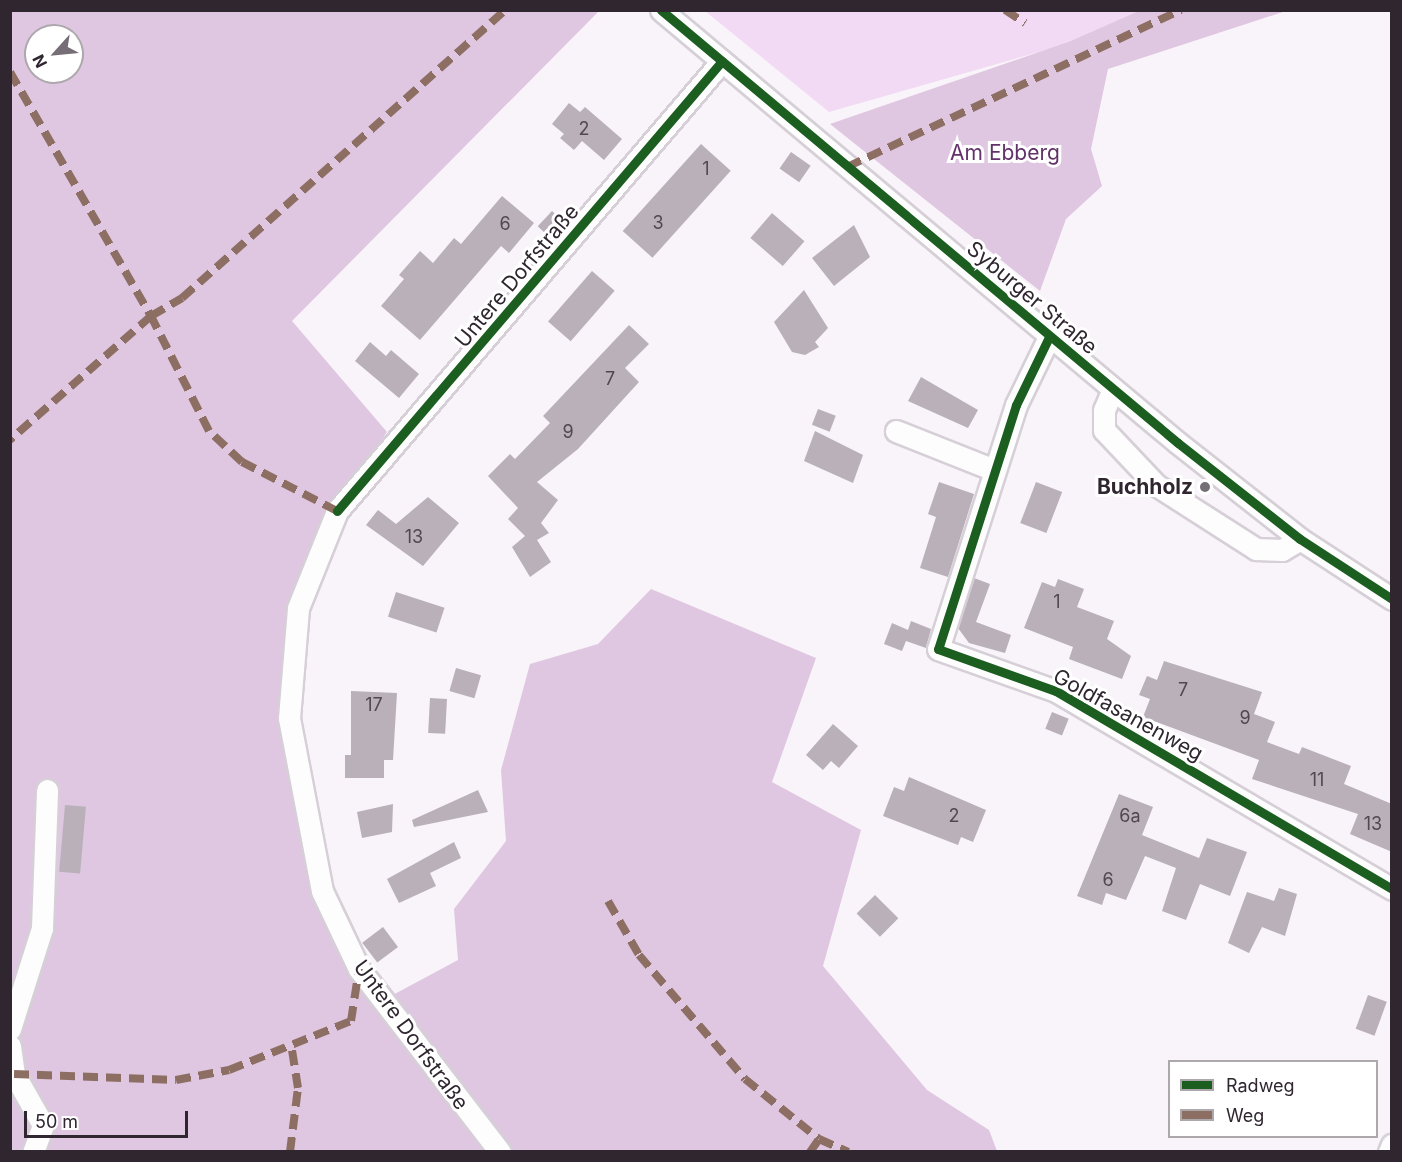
<!DOCTYPE html>
<html>
<head>
<meta charset="utf-8">
<style>
	body { margin:0 }
	#map { position:relative; width:1402px; height:1162px; overflow:hidden; background:#f9f4f9; font-family:Inter,sans-serif }
	div>[style] { position:absolute }
	.green>* { inset:0; background:#f2daf5 }
	.forest>* { inset:0; background:#dfc6e1 }
	.building>* { inset:0; background:#b9b0ba; transform-origin:0 0 }
	.roads { filter:drop-shadow(2px 0 #d6cfd7) drop-shadow(-2px 0 #d6cfd7) drop-shadow(0 2px #d6cfd7) drop-shadow(0 -2px #d6cfd7) }
	.minor>* { height:21px; margin:-10.5px; padding:0 10.5px; transform-origin:10.5px; border-radius:10.5px; background:#fefdfe }
	.quiet>* { height:8px; margin-top:-4px; transform-origin:0; background:repeating-linear-gradient(90deg,#8d6e63 0 15px,transparent 0 23px) }
	.cycleway>* { height:9px; margin:-4.5px; padding:0 4.5px; transform-origin:4.5px; border-radius:4.5px; background:#1b5e20 }
	.dots>* { width:16px; height:16px; translate:-50% -50%; box-sizing:border-box; border:3px solid #fff; border-radius:50% }
	span { translate:-50% -50%; white-space:nowrap; text-align:center; line-height:1.15; -webkit-text-stroke:6px #fff; paint-order:stroke }
	.number-label { font-size:18px; color:#524852 }
	.number-label span { -webkit-text-stroke-width:0 }
	.park-label { font-size:21px; color:#63326a }
	.street-label { font-size:21px; color:#2f2630 }
	.poi-label { font-size:21px; color:#2f2630; font-weight:700 }
	.right { translate:-100% -50%; text-align:right }
	.frame { position:absolute; inset:0; border:12px solid #2f2630; pointer-events:none }
	.legend { position:absolute; left:1168px; top:1060px; width:210px; height:78px; box-sizing:border-box; background:#fff; border:2px solid #aca8ac; margin:0; padding:8px 10px; list-style:none; font-size:18px; color:#2f2630 }
	.legend li { display:flex; align-items:center; gap:12px; height:30px }
	.legend b { width:30px; border:2px solid #aca8ac }
	.north { position:absolute; left:24px; top:24px; width:60px; height:60px; box-sizing:border-box; background:#fff; border:2px solid #aca8ac; border-radius:50%; rotate:243deg; font-size:16px; font-weight:700; line-height:24px; text-align:center; color:#2f2630 }
	.north::after { content:''; display:block; margin:auto; width:21px; height:27px; background:#766e76; clip-path:polygon(50% 0,100% 100%,50% 72%,0 100%) }
	.scale { position:absolute; left:24px; top:1111px; width:164px; height:27px; box-sizing:border-box; border:3px solid #2f2630; border-top:0; padding-left:8px; font-size:18px; line-height:21px; white-space:nowrap; color:#2f2630; -webkit-text-stroke:4px #fff; paint-order:stroke }
</style>
</head>
<body>
<div id="map">
	<div class="green">
		<i style="clip-path:polygon(705px 11px,1140px 11px,1056px 47px,829px 112px)"></i>
	</div>
	<div class="forest">
		<i style="clip-path:polygon(evenodd,10px 11px,599px 11px,292px 321px,387px 432px,315px 534px,291px 603px,283px 659px,282px 718px,304px 858px,330px 935px,376px 1004px,458px 960px,454px 909px,506px 841px,501px 770px,530px 664px,598px 644px,651px 589px,816px 658px,772px 782px,861px 830px,823px 966px,927px 1090px,989px 1130px,997px 1151px,11px 1151px,10px 11px,36px 36px,72px 36px,72px 72px,36px 72px,36px 36px)"></i>
		<i style="clip-path:polygon(1139px 11px,1286px 11px,1108px 69px,1091px 149px,1102px 186px,1066px 219px,1040px 291px,830px 124px,1068px 42px)"></i>
	</div>
	<div class="building">
		<i style="clip-path:polygon(569px 103px,580px 112px,585px 107px,622px 139px,604px 160px,582px 141px,574px 150px,560px 138px,564px 134px,552px 124px)"></i>
		<i style="left:701px;top:144px;width:40px;height:117px;rotate:42deg"></i>
		<i style="left:791px;top:152px;width:24px;height:20px;rotate:35deg"></i>
		<i style="clip-path:polygon(502px 196px,534px 223px,509px 253px,501px 246px,420px 340px,381px 306px,404px 279px,399px 275px,420px 251px,433px 263px,454px 238px,461px 244px)"></i>
		<i style="left:552px;top:211px;width:19px;height:21px;rotate:43deg"></i>
		<i style="left:772px;top:213px;width:43px;height:33px;rotate:41deg"></i>
		<i style="clip-path:polygon(854px 225px,870px 257px,834px 286px,812px 258px)"></i>
		<i style="left:592px;top:271px;width:30px;height:67px;rotate:41deg"></i>
		<i style="clip-path:polygon(804px 290px,828px 328px,815px 342px,819px 347px,805px 355px,792px 352px,774px 322px)"></i>
		<i style="clip-path:polygon(629px 325px,649px 344px,625px 368px,639px 382px,578px 449px,537px 482px,558px 500px,541px 523px,549px 533px,537px 540px,551px 562px,530px 577px,512px 547px,525px 536px,508px 519px,518px 508px,488px 476px,510px 454px,515px 459px,550px 423px,543px 416px)"></i>
		<i style="clip-path:polygon(370px 342px,386px 356px,391px 350px,419px 374px,399px 398px,355px 361px)"></i>
		<i style="clip-path:polygon(921px 377px,978px 410px,968px 428px,908px 401px)"></i>
		<i style="left:818px;top:409px;width:19px;height:17px;rotate:21deg"></i>
		<i style="clip-path:polygon(815px 431px,863px 455px,853px 483px,804px 461px)"></i>
		<i style="clip-path:polygon(939px 482px,974px 494px,948px 577px,920px 568px,936px 517px,928px 514px)"></i>
		<i style="left:1036px;top:482px;width:28px;height:44px;rotate:21deg"></i>
		<i style="clip-path:polygon(428px 497px,459px 523px,423px 566px,366px 525px,378px 510px,396px 524px)"></i>
		<i style="clip-path:polygon(974px 578px,990px 584px,976px 622px,1011px 635px,1005px 653px,969px 643px,958px 628px)"></i>
		<i style="clip-path:polygon(1058px 579px,1084px 589px,1077px 607px,1114px 621px,1107px 639px,1131px 656px,1122px 679px,1069px 659px,1073px 647px,1024px 628px,1042px 582px,1055px 587px)"></i>
		<i style="left:396px;top:592px;width:51px;height:26px;rotate:18deg"></i>
		<i style="clip-path:polygon(911px 621px,931px 629px,926px 648px,906px 641px,902px 651px,884px 644px,892px 623px,908px 630px)"></i>
		<i style="clip-path:polygon(1164px 661px,1262px 692px,1254px 714px,1275px 722px,1267px 742px,1299px 754px,1302px 747px,1351px 766px,1344px 784px,1392px 804px,1392px 852px,1350px 834px,1358px 814px,1252px 779px,1259px 760px,1143px 717px,1150px 699px,1139px 695px,1147px 676px,1157px 680px)"></i>
		<i style="left:456px;top:668px;width:26px;height:24px;rotate:16deg"></i>
		<i style="clip-path:polygon(351px 691px,397px 693px,393px 760px,384px 760px,384px 778px,345px 778px,345px 755px,351px 755px)"></i>
		<i style="left:430px;top:698px;width:17px;height:35px;rotate:3deg"></i>
		<i style="left:1052px;top:712px;width:18px;height:18px;rotate:22deg"></i>
		<i style="clip-path:polygon(833px 724px,858px 746px,839px 768px,831px 761px,823px 770px,806px 755px)"></i>
		<i style="clip-path:polygon(909px 777px,986px 810px,973px 842px,961px 837px,958px 845px,883px 816px,894px 787px,904px 791px)"></i>
		<i style="clip-path:polygon(478px 790px,488px 812px,414px 827px,412px 820px)"></i>
		<i style="clip-path:polygon(1119px 794px,1153px 807px,1142px 835px,1199px 858px,1207px 838px,1247px 852px,1230px 896px,1200px 884px,1186px 920px,1162px 911px,1176px 868px,1145px 856px,1126px 900px,1106px 893px,1102px 905px,1077px 896px)"></i>
		<i style="clip-path:polygon(393px 804px,392px 832px,362px 838px,357px 812px)"></i>
		<i style="left:65px;top:805px;width:21px;height:67px;rotate:5deg"></i>
		<i style="clip-path:polygon(454px 842px,461px 858px,430px 873px,436px 886px,399px 903px,387px 879px)"></i>
		<i style="clip-path:polygon(1279px 888px,1297px 894px,1285px 936px,1262px 927px,1249px 953px,1228px 943px,1247px 892px,1274px 901px)"></i>
		<i style="left:875px;top:895px;width:33px;height:26px;rotate:45deg"></i>
		<i style="left:383px;top:927px;width:25px;height:26px;rotate:53deg"></i>
		<i style="left:1368px;top:995px;width:20px;height:36px;rotate:20deg"></i>
	</div>
	<div class="roads">
		<div class="minor">
			<i style="left:661px;top:10px;width:674px;rotate:39.95deg"></i>
			<i style="left:1178px;top:443px;width:155px;rotate:38.2deg"></i>
			<i style="left:1300px;top:539px;width:110px;rotate:33.1deg"></i>
			<i style="left:1049px;top:337px;width:76px;rotate:115.9deg"></i>
			<i style="left:1016px;top:405px;width:256px;rotate:107.7deg"></i>
			<i style="left:938px;top:649px;width:125px;rotate:19.6deg"></i>
			<i style="left:1056px;top:691px;width:390px;rotate:30.5deg"></i>
			<i style="left:1113px;top:389px;width:23px;rotate:113deg"></i>
			<i style="left:1104px;top:410px;width:20px;rotate:90deg"></i>
			<i style="left:1104px;top:430px;width:76px;rotate:46.6deg"></i>
			<i style="left:1156px;top:485px;width:119px;rotate:32.6deg"></i>
			<i style="left:1256px;top:549px;width:26px;rotate:2deg"></i>
			<i style="left:1282px;top:550px;width:21px;rotate:-31deg"></i>
			<i style="left:896px;top:431px;width:105px;rotate:21.7deg"></i>
			<i style="left:10px;top:1029px;width:106px;rotate:-72.4deg"></i>
			<i style="left:42px;top:928px;width:138px;rotate:-87.9deg"></i>
			<i style="left:10px;top:1046px;width:28px;rotate:82deg"></i>
			<i style="left:14px;top:1074px;width:59px;rotate:60.4deg"></i>
			<i style="left:43px;top:1125px;width:29px;rotate:110deg"></i>
			<i style="left:500px;top:1152px;width:231px;rotate:-127.6deg"></i>
			<i style="left:359px;top:969px;width:86px;rotate:-115.4deg"></i>
			<i style="left:322px;top:891px;width:176px;rotate:-100.8deg"></i>
			<i style="left:289px;top:718px;width:110px;rotate:-85.3deg"></i>
			<i style="left:298px;top:608px;width:105px;rotate:-68.1deg"></i>
			<i style="left:337px;top:511px;width:592px;rotate:-49.45deg"></i>
			<i style="left:1389px;top:1152px;width:8px;rotate:-67deg"></i>
		</div>
	</div>
	<div class="quiet">
		<i style="left:1005px;top:10px;width:24px;rotate:33deg"></i>
		<i style="left:10px;top:72px;width:282px;rotate:60deg"></i>
		<i style="left:151px;top:316px;width:188px;rotate:138.7deg"></i>
		<i style="left:847px;top:167px;width:369px;rotate:-25.2deg"></i>
		<i style="left:337px;top:511px;width:107px;rotate:-152.7deg"></i>
		<i style="left:242px;top:462px;width:45px;rotate:-136.8deg"></i>
		<i style="left:209px;top:431px;width:129px;rotate:-116.8deg"></i>
		<i style="left:151px;top:316px;width:36px;rotate:-30deg"></i>
		<i style="left:182px;top:298px;width:433px;rotate:-41.7deg"></i>
		<i style="left:608px;top:901px;width:62px;rotate:60.1deg"></i>
		<i style="left:639px;top:955px;width:163px;rotate:49.5deg"></i>
		<i style="left:745px;top:1079px;width:95px;rotate:39deg"></i>
		<i style="left:14px;top:1074px;width:162px;rotate:2.1deg"></i>
		<i style="left:176px;top:1080px;width:54px;rotate:-10.7deg"></i>
		<i style="left:229px;top:1070px;width:131px;rotate:-21.9deg"></i>
		<i style="left:351px;top:1021px;width:53px;rotate:-81.3deg"></i>
		<i style="left:290px;top:1152px;width:64px;rotate:-82.9deg"></i>
		<i style="left:298px;top:1088px;width:39px;rotate:-99deg"></i>
		<i style="left:810px;top:1152px;width:16px;rotate:-55deg"></i>
		<i style="left:819px;top:1139px;width:32px;rotate:24deg"></i>
	</div>
	<div class="cycleway">
		<i style="left:661px;top:10px;width:674px;rotate:39.95deg"></i>
		<i style="left:1178px;top:443px;width:155px;rotate:38.2deg"></i>
		<i style="left:1300px;top:539px;width:110px;rotate:33.1deg"></i>
		<i style="left:1049px;top:337px;width:76px;rotate:115.9deg"></i>
		<i style="left:1016px;top:405px;width:256px;rotate:107.7deg"></i>
		<i style="left:938px;top:649px;width:125px;rotate:19.6deg"></i>
		<i style="left:1056px;top:691px;width:390px;rotate:30.5deg"></i>
		<i style="left:337px;top:511px;width:592px;rotate:-49.45deg"></i>
	</div>
	<div class="dots">
		<i style="left:1205px;top:487px;background:#766e76"></i>
	</div>
	<div class="number-label">
		<span style="left:584px;top:129px">2</span>
		<span style="left:706px;top:169px">1</span>
		<span style="left:658px;top:223px">3</span>
		<span style="left:505px;top:224px">6</span>
		<span style="left:610px;top:379px">7</span>
		<span style="left:568px;top:432px">9</span>
		<span style="left:414px;top:537px">13</span>
		<span style="left:1057px;top:602px">1</span>
		<span style="left:1183px;top:690px">7</span>
		<span style="left:374px;top:705px">17</span>
		<span style="left:1245px;top:718px">9</span>
		<span style="left:1317px;top:780px">11</span>
		<span style="left:954px;top:816px">2</span>
		<span style="left:1130px;top:816px">6a</span>
		<span style="left:1373px;top:824px">13</span>
		<span style="left:1108px;top:880px">6</span>
	</div>
	<div class="park-label">
		<span style="left:1005px;top:153px">Am Ebberg</span>
	</div>
	<div class="street-label">
		<span style="left:517px;top:276px;rotate:-50deg">Untere Dorfstraße</span>
		<span style="left:1032px;top:298px;rotate:40deg">Syburger Straße</span>
		<span style="left:1128px;top:715px;rotate:29deg">Goldfasanenweg</span>
		<span style="left:411px;top:1035px;rotate:54deg">Untere Dorfstraße</span>
	</div>
	<div class="poi-label">
		<span class="right" style="left:1193px;top:487px">Buchholz</span>
	</div>
	<div class="frame"></div>
	<ul class="legend">
	<li><b style="height:8px;background:#1b5e20"></b>Radweg</li>
	<li><b style="height:8px;background:#8d6e63"></b>Weg</li>
	</ul>
	<div class="north">N</div>
	<div class="scale">50 m</div>
</div>
</body>
</html>
